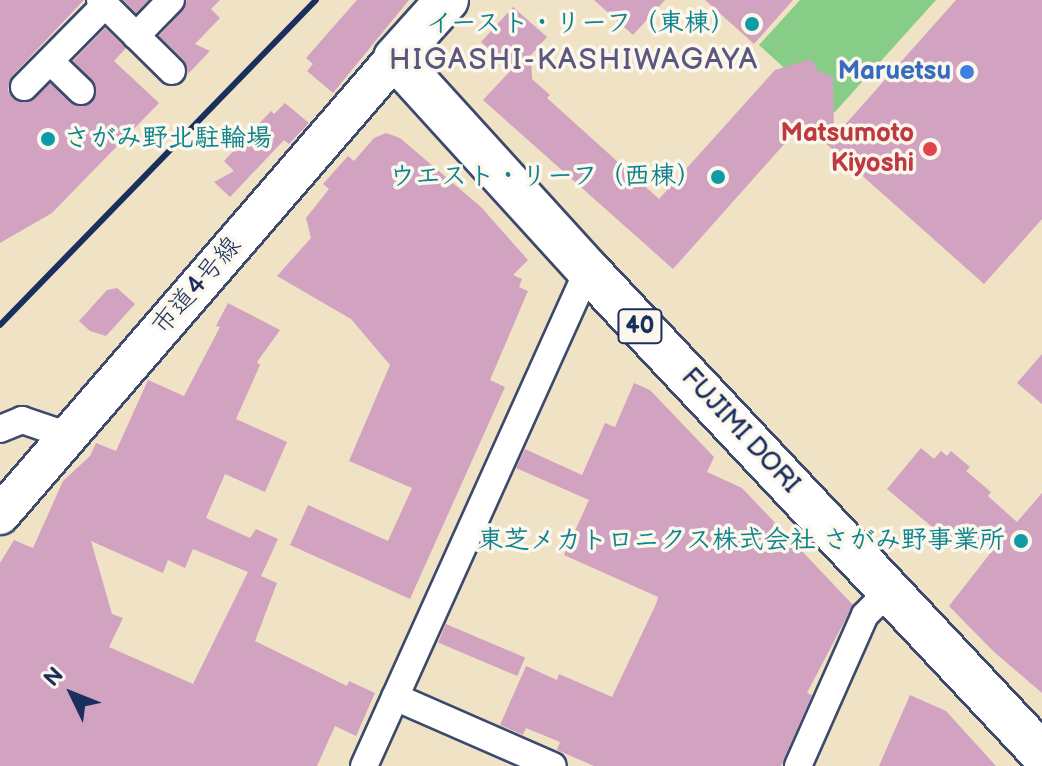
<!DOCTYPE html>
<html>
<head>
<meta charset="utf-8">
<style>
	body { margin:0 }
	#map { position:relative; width:1042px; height:766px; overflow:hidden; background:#f0e2c5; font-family:"Balsamiq Sans","Klee One",sans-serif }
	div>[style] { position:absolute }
	.green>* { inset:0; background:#88cd87 }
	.building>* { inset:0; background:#d1a3c0; transform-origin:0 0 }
	.roads { filter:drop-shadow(2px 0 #3b4a6d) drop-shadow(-2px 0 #3b4a6d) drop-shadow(0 2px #3b4a6d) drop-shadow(0 -2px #3b4a6d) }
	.street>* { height:26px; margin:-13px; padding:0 13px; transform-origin:13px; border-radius:13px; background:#fff }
	.secondary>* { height:38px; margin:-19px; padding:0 19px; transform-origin:19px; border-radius:19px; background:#fff }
	.primary>* { height:42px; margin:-21px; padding:0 21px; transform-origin:21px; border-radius:21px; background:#fff }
	.rail>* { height:6px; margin:-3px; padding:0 3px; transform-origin:3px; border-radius:3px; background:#1b2f5e }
	.dots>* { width:22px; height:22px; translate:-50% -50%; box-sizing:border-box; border:4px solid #fbf7ec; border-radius:50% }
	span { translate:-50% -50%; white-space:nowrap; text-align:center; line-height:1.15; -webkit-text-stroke:7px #fbf7ec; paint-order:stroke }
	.shield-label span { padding:2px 6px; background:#fbf7ec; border:2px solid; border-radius:6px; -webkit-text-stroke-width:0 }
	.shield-label { font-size:24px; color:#1b2f5e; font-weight:700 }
	.culture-label { font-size:26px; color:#0d838f; font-weight:700 }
	.right { translate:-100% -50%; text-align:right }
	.left { translate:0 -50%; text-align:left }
	.shop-label { font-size:26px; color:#366cbe; font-weight:700 }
	.health-label { font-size:26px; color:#be3a42; font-weight:700 }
	.street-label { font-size:26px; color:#1b2f5e }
	.quarter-label { font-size:30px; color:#5b5880; letter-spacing:2px }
	.north { position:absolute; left:32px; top:654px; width:80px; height:80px; -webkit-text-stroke:6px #fbf7ec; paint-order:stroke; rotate:313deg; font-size:22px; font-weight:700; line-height:32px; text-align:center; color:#1b2f5e }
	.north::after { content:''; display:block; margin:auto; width:28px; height:36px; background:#1b2f5e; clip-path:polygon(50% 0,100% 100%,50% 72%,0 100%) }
</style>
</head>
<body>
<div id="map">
	<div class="green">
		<i style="clip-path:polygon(800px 0,936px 0,834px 113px,759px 45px)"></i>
	</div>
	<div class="building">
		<i style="clip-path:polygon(0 0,84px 0,12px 76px,8px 90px,13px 99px,29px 102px,50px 83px,76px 106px,92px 103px,96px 86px,73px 61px,105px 28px,126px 48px,114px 61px,159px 103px,52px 213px,0 243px)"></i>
		<i style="clip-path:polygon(123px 0,149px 0,136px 13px)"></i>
		<i style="clip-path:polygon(187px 0,220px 0,211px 9px,220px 18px,195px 44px,210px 51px,188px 74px,184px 60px,159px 36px,182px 11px)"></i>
		<i style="clip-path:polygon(357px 0,409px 0,333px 93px,307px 71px,313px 64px,306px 58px)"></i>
		<i style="clip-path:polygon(594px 0,665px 0,633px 35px)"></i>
		<i style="clip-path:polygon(705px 0,793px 0,754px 44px)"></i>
		<i style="clip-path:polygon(956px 0,1042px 0,1042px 219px,984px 284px,803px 123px,673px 269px,483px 100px,512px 69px,481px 42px,513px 7px,547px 37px,531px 55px,532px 79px,550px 95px,547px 98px,659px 199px,775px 70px,811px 59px,818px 71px,833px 77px,834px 137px)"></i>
		<i style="clip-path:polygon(285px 103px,309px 123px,289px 144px,284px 140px,230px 197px,214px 182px,234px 171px,224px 161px,271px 111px,274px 114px)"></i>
		<i style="clip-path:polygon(386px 133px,400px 138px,481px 207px,528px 260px,513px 275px,522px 279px,519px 287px,528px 291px,490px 380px,505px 387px,410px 599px,290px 545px,308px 505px,388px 541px,412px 488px,349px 461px,390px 365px,351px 319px,277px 276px,311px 238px,306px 218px,329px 189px,323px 184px,348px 156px,354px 161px,374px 138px)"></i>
		<i style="clip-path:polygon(117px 288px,135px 304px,106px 336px,90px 331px,79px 321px,107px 290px)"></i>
		<i style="clip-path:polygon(evenodd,228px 303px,280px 330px,257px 362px,260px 365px,236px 419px,287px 442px,265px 492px,225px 474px,206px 518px,250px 538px,256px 529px,278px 539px,261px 576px,277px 583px,255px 641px,347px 686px,349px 681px,375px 693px,356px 736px,335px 726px,317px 766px,0 766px,0 563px,14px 540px,33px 548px,63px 481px,90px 456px,96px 443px,116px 451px,148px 380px,184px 396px,220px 327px,216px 326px,228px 303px,91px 541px,163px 573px,168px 560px,185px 568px,193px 549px,248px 572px,193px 684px,109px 647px,123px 618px,112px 614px,91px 541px)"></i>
		<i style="clip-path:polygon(1042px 354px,1042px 404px,1017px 383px)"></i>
		<i style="clip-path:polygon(634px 383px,650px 390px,714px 457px,707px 472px,742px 488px,853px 605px,807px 693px,812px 695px,781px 766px,594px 766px,557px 750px,560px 742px,526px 728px,523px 735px,500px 725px,526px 666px,557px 680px,559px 674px,612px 697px,656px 604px,658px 597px,564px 555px,589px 500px,516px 468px,525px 449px,582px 475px,605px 423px,615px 427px)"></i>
		<i style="clip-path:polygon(921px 448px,934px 459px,941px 451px,947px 456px,951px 451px,970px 467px,966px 471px,991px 492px,988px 496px,1017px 522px,1042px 493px,1042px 693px,993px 651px,949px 606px,992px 551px,963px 527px,950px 542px,887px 489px)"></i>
		<i style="left:446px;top:624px;width:86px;height:20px;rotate:23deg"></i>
		<i style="clip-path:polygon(910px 695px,946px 711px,996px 766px,879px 766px)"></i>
	</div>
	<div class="roads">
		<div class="street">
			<i style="left:100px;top:0;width:101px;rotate:44.6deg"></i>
			<i style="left:136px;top:36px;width:50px;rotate:-45.8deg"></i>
			<i style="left:50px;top:61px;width:43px;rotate:44.1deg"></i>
			<i style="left:24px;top:87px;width:115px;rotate:-45.4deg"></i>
			<i style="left:0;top:429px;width:24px;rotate:-22deg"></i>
			<i style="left:22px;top:420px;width:50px;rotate:18.8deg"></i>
			<i style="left:395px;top:697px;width:172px;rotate:23.6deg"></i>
			<i style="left:364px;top:766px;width:544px;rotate:-65.7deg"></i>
			<i style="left:798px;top:766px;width:165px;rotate:-66.1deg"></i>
			<i style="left:865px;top:615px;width:35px;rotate:-45deg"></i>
		</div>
		<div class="secondary">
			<i style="left:0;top:515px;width:604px;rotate:-49.16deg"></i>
		</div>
		<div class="primary">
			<i style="left:447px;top:0;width:78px;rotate:131.9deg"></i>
			<i style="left:395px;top:58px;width:287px;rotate:47.7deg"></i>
			<i style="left:588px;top:270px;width:664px;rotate:46.83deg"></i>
		</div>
	</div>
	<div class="rail">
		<i style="left:0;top:325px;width:453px;rotate:-45.8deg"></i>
	</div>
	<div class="dots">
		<i style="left:752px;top:24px;background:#0f9aa8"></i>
		<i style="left:967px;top:72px;background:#3f7fe0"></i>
		<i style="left:48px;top:139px;background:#0f9aa8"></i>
		<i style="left:930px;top:149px;background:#e0444e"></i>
		<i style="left:718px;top:177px;background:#0f9aa8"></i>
		<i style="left:1021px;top:541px;background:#0f9aa8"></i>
	</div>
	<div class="shield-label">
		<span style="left:640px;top:326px">40</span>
	</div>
	<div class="culture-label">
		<span class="right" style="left:736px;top:24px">イースト・リーフ（東棟）</span>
		<span class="left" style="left:64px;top:139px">さがみ野北駐輪場</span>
		<span class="right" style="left:702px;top:177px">ウエスト・リーフ（西棟）</span>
		<span class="right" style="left:1005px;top:541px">東芝メカトロニクス株式会社 さがみ野事業所</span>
	</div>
	<div class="shop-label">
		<span class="right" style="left:951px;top:72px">Maruetsu</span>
	</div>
	<div class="health-label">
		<span class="right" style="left:914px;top:149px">Matsumoto<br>Kiyoshi</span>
	</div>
	<div class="street-label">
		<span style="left:197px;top:286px;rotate:-49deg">市道4号線</span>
		<span style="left:740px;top:431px;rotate:47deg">FUJIMI DORI</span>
	</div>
	<div class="quarter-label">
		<span style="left:574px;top:60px">HIGASHI-KASHIWAGAYA</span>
	</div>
	<div class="north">N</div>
</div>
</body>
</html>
